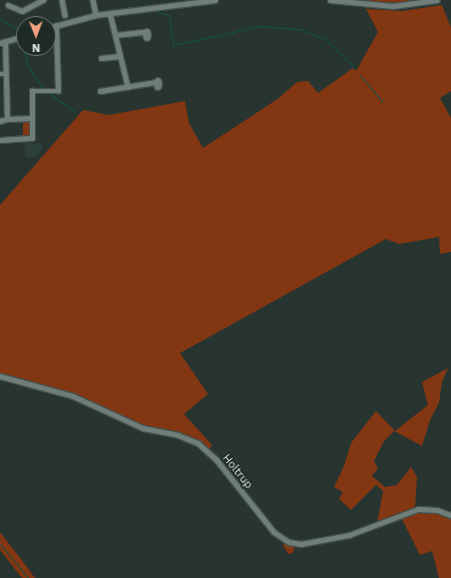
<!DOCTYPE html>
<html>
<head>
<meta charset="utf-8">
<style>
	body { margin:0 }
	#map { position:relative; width:451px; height:578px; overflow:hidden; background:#273430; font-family:"Work Sans",sans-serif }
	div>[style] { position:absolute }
	.built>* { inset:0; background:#2c3f3a }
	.green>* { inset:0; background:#833612; transform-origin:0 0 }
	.stream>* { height:1px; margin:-0.5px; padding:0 0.5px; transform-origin:0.5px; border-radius:0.5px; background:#105544 }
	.roads { filter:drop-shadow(1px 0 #46514d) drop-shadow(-1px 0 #46514d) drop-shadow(0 1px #46514d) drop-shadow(0 -1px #46514d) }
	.minor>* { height:4.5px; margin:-2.25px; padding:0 2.25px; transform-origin:2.25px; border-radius:2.25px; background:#6f7e78 }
	.minor>.ring { margin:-2.25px; padding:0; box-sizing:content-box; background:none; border:4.5px solid #6f7e78; border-radius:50% }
	span { translate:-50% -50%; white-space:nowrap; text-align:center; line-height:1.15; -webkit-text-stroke:3px #1e2a26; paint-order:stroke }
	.street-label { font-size:11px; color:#e0e8e5 }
	.north { position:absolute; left:16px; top:16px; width:40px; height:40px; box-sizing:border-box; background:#1e2a26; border:1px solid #6c7672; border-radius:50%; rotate:179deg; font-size:11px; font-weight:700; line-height:16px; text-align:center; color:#e0e8e5 }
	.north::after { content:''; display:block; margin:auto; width:14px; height:18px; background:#f2a080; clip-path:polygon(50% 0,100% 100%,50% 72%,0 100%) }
</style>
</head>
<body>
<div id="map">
	<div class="built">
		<i style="clip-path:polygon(25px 141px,31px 141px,32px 147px,34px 144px,42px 143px,42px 149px,36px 157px,25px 157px)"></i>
	</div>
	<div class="green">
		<i style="clip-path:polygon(345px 0,425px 0,392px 3px)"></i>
		<i style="clip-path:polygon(442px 5px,451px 28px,451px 91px,440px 98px,451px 118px,451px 252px,440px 254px,439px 237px,399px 244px,386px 239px,180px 353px,208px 394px,184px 414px,212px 445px,209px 450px,199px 442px,179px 432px,144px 426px,73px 394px,0 374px,0 205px,83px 110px,109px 115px,185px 101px,189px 123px,203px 148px,279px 98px,297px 82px,308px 81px,318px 93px,353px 68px,356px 71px,378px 32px,366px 9px,402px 11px)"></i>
		<i style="left:23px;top:120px;width:7px;height:17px"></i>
		<i style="clip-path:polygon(448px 368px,442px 382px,439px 403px,430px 420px,422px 446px,394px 431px,384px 441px,374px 461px,378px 468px,372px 476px,385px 487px,397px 485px,411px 467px,417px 477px,415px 508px,377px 523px,383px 491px,376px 485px,351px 510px,339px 499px,343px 492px,334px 487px,344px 466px,351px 443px,376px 411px,395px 431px,428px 405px,422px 382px)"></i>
		<i style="clip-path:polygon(427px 510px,451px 518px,451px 578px,439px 578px,432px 551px,420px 555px,401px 517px)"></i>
		<i style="clip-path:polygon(0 532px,24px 563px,35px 578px,22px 578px,0 550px)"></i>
		<i style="clip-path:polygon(284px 543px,295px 546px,293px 553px,288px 554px,283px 545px)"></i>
	</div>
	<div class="stream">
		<i style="left:105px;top:10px;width:47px;rotate:-6.1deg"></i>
		<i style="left:157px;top:12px;width:12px;rotate:14deg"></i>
		<i style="left:169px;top:15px;width:30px;rotate:82deg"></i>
		<i style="left:173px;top:45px;width:90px;rotate:-12.2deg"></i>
		<i style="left:261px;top:26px;width:38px;rotate:5deg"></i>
		<i style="left:299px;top:29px;width:27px;rotate:20deg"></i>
		<i style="left:324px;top:38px;width:42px;rotate:44deg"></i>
		<i style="left:0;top:19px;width:20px;rotate:30deg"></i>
		<i style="left:17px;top:29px;width:6px;rotate:51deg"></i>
		<i style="left:48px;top:24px;width:44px;rotate:-14.3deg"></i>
		<i style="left:22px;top:41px;width:26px;rotate:77deg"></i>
		<i style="left:28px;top:66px;width:27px;rotate:56deg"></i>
		<i style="left:360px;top:75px;width:35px;rotate:50deg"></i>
		<i style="left:49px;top:93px;width:32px;rotate:36deg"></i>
		<i style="left:0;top:544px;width:44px;rotate:50.5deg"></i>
	</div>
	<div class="roads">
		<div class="minor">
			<i style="left:62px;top:0;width:15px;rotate:79deg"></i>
			<i style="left:93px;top:0;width:15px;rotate:79deg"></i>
			<i style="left:330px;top:0;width:63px;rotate:5.4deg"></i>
			<i style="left:393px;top:6px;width:44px;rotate:-7.8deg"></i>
			<i style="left:8px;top:5px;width:15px;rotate:23deg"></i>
			<i style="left:22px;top:11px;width:24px;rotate:-28deg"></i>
			<i style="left:110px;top:13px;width:76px;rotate:76.3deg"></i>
			<i style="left:48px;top:28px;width:50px;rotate:-15.2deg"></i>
			<i style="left:96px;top:15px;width:120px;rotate:-7.2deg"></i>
			<i class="ring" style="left:145px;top:31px;width:-0.5px;height:-0.5px"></i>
			<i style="left:115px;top:35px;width:30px;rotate:-6deg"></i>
			<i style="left:0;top:43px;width:25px;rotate:-16deg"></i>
			<i style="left:101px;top:58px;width:19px;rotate:-6deg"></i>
			<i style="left:0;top:74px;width:6px"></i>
			<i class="ring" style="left:156px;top:80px;width:-0.5px;height:-0.5px"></i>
			<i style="left:100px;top:91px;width:57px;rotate:-9.1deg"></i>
			<i style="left:7px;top:119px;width:25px;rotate:-2deg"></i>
			<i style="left:0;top:121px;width:7px;rotate:-16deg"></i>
			<i style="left:7px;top:119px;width:77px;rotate:-91.5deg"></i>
			<i style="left:0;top:140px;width:32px;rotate:-4deg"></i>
			<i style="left:32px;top:138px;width:47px;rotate:-90deg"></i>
			<i style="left:32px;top:91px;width:26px"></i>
			<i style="left:58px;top:91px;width:65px;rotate:-91.8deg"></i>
			<i style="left:0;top:376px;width:76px;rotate:15.3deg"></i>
			<i style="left:73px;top:396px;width:77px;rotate:24.6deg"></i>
			<i style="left:143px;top:428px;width:36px;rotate:11deg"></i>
			<i style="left:178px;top:435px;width:22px;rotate:22deg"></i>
			<i style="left:198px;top:443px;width:24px;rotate:42deg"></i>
			<i style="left:216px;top:459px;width:93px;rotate:51.5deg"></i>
			<i style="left:274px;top:532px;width:18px;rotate:34deg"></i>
			<i style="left:289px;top:542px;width:12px;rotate:9deg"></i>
			<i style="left:301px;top:544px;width:49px;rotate:-10.6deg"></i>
			<i style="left:349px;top:535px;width:74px;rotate:-20.6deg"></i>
			<i style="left:418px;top:509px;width:19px;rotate:3deg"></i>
			<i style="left:437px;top:510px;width:15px;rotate:20deg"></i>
		</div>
	</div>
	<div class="street-label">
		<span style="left:237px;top:472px;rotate:51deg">Holtrup</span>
	</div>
	<div class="north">N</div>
</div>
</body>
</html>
